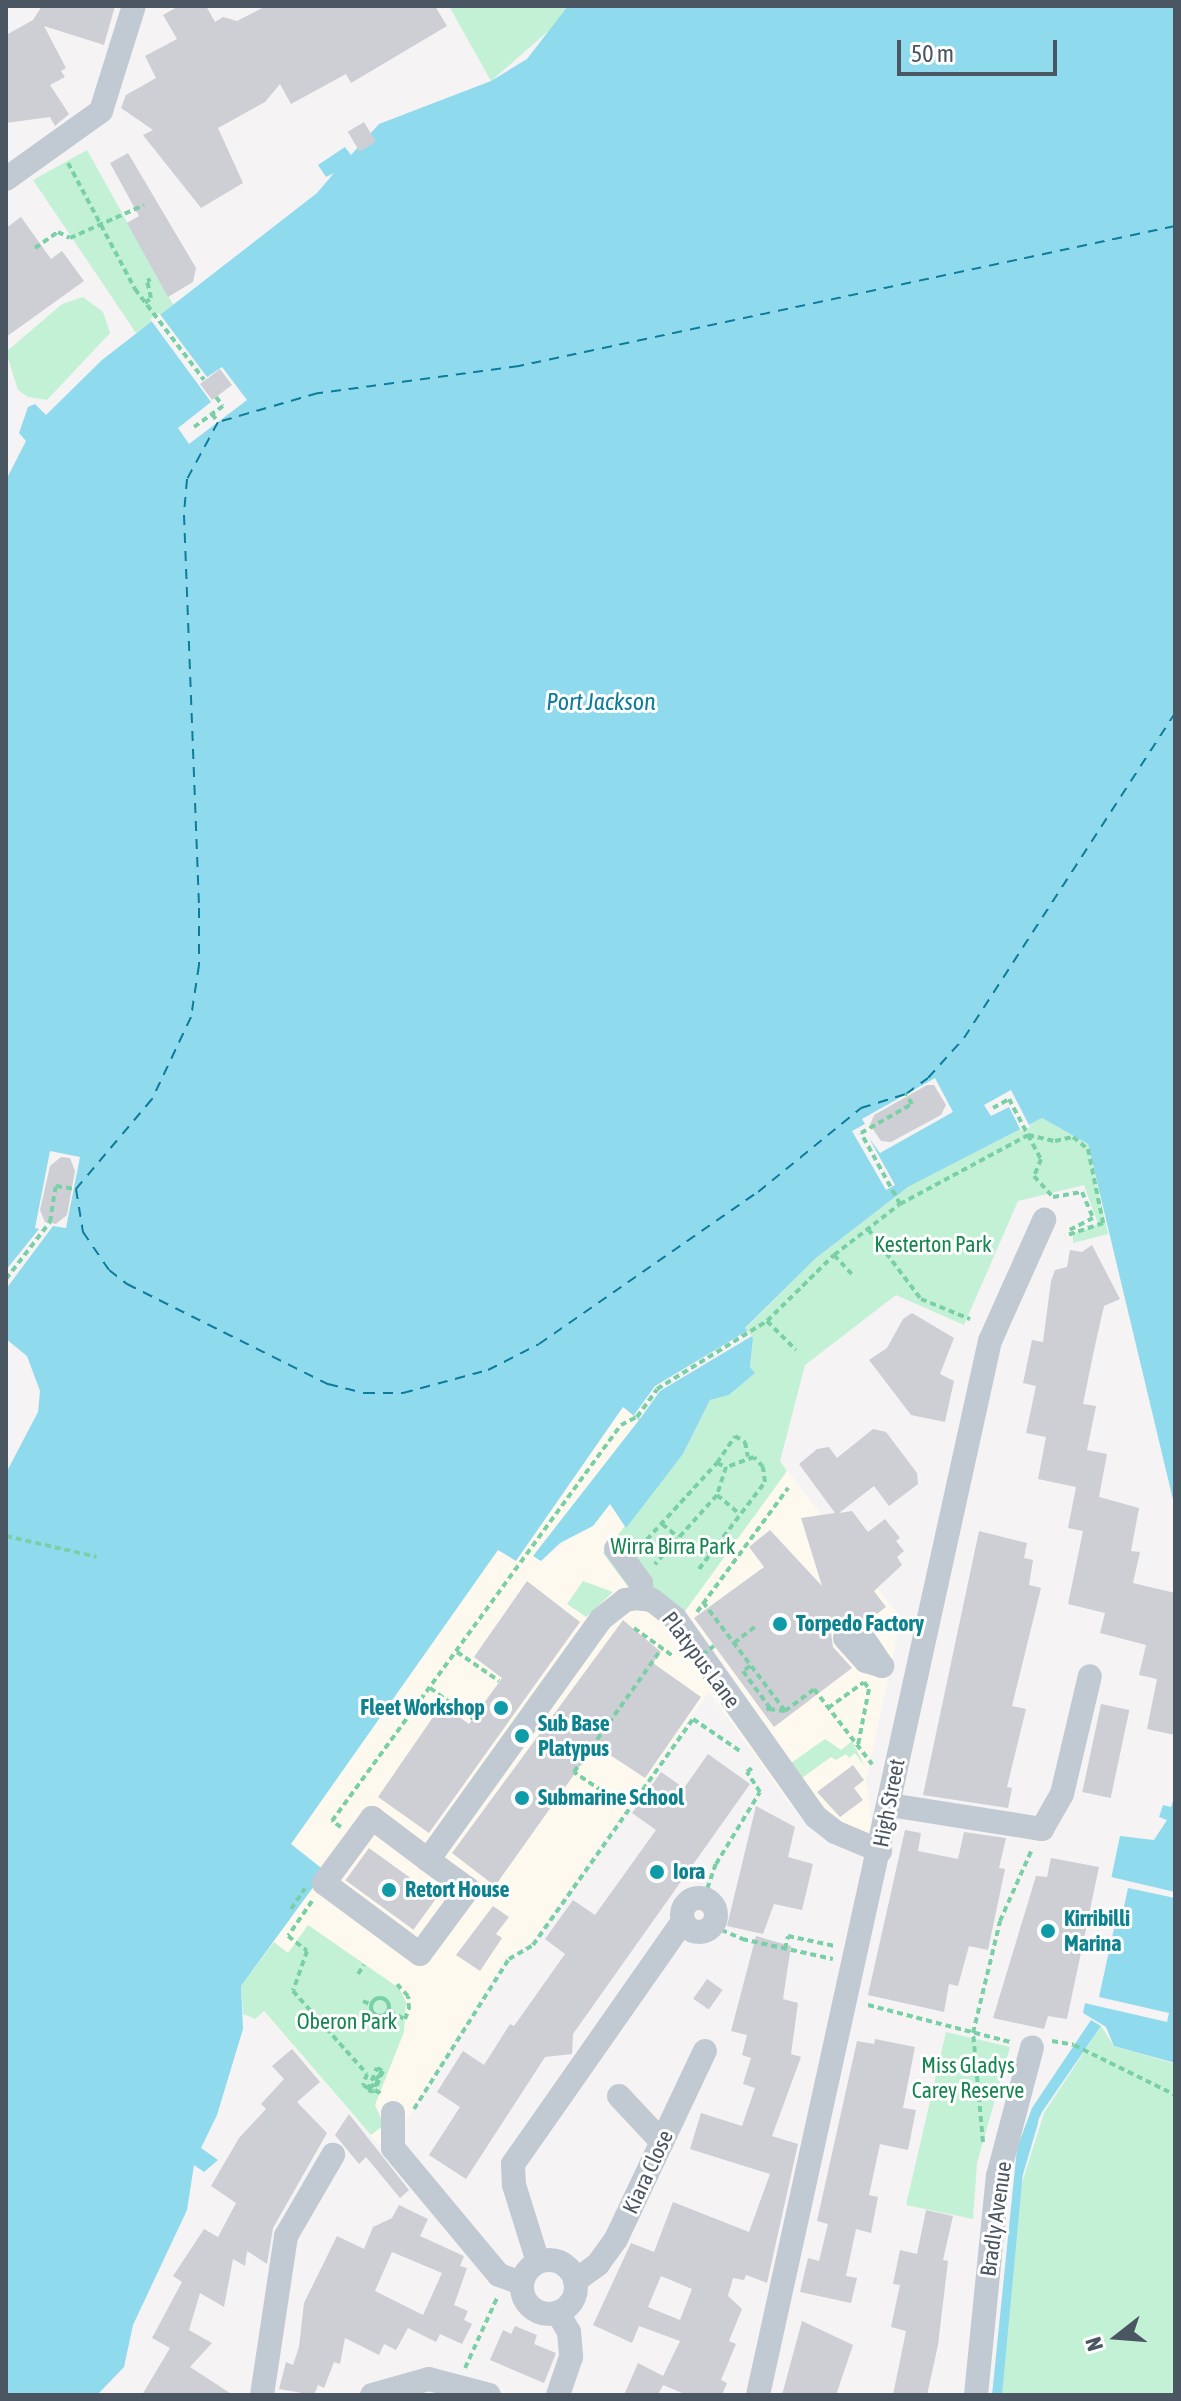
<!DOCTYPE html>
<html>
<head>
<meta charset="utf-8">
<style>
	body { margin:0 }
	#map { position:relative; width:1181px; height:2401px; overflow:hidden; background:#f5f3f3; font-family:"Asap Condensed",sans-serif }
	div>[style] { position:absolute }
	.commercial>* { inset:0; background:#fdf9ef }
	.green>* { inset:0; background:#c3f1d5 }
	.water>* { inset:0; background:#90daee }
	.pier>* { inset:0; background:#f5f3f3 }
	.stream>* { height:6px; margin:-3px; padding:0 3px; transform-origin:3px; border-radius:3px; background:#90daee }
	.ferry>* { height:2px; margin-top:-1px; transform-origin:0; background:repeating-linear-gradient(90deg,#0c7c9b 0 10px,transparent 0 18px) }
	.building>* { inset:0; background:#cdcfd5; transform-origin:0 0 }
	.path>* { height:4px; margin-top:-2px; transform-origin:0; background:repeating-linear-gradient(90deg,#7ad0a6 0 6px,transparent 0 10px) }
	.path>.ring { margin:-2px; padding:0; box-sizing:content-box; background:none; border:4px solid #7ad0a6; border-radius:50% }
	.minor>* { height:24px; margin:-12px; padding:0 12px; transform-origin:12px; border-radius:12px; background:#c1cad2 }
	.minor>.ring { margin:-12px; padding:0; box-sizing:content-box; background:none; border:24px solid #c1cad2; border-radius:50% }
	.path-bridge>* { height:4px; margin-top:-2px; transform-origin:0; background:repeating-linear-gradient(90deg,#7ad0a6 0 6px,transparent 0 10px) }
	.dots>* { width:22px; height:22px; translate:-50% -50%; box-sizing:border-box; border:4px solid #fff; border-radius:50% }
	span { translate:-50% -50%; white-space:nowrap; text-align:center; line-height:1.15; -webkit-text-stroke:6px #fff; paint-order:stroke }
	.park-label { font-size:22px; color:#17864f }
	.culture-label { font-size:22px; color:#0d838f; font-weight:700 }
	.left { translate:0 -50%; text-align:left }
	.right { translate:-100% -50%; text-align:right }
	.street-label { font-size:22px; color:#4a5661 }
	.water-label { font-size:24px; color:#0c7c9b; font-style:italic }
	.frame { position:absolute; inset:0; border:8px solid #4a5661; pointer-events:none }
	.north { position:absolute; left:1077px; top:2297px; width:80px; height:80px; -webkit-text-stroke:6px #fff; paint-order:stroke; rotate:253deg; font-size:22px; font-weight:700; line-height:32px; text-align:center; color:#4a5661 }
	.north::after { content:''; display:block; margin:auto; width:28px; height:36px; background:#4a5661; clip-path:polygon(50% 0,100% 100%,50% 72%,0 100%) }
	.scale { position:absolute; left:897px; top:40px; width:160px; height:36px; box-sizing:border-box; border:4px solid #4a5661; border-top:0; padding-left:10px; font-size:24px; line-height:28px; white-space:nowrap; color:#4a5661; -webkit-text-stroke:6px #fff; paint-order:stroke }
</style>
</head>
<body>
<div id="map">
	<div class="commercial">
		<i style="clip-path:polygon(729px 1395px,901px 1618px,866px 1780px,873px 1828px,865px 1857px,798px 1804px,792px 1807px,709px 1692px,531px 1943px,506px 1957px,400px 2130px,380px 2146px,241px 1986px,308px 1858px,290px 1845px,498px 1549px,516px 1561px,623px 1407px,640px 1419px,533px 1556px,541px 1561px,611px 1504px,627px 1528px,683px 1454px,710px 1400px)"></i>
	</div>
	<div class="green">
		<i style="clip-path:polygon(449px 6px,577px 6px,491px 81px)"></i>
		<i style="clip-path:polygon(87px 150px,175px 308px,136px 333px,33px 180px)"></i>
		<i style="clip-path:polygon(83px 297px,103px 312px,110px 333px,47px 400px,28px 397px,18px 390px,6px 352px,62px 304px)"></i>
		<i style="clip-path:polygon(1042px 1118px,1088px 1144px,1108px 1234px,1073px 1243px,1073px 1234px,1098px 1224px,1084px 1185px,1018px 1201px,964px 1325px,896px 1295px,805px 1365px,780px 1461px,787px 1471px,683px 1614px,629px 1588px,603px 1553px,619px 1541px,617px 1536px,683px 1454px,710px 1400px,729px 1395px,755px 1373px,750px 1367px,753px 1338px,745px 1329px,816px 1258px,908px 1187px)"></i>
		<i style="clip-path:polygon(583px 1581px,613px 1592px,586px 1617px,567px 1604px)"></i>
		<i style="clip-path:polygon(825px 1739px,841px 1750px,852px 1741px,865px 1767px,855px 1753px,849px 1758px,846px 1754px,836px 1760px,831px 1757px,802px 1778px,791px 1763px)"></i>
		<i style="clip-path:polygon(308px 1925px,399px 1988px,406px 2002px,404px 2032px,375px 2105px,384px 2125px,371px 2135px,264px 2011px,255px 2019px,243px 2014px,241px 1986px,274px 1942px,288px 1953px)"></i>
		<i style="clip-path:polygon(1101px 2026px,1114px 2046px,1175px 2064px,1175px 2395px,999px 2395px,1011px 2218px,1044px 2113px)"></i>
		<i style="clip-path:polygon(946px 2032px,1010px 2047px,977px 2163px,973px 2219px,906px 2205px)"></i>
	</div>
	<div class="water">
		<i style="clip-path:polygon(568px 6px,1175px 6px,1175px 1508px,1088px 1144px,1042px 1118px,908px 1187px,816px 1258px,745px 1328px,753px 1338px,750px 1367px,755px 1373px,729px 1395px,710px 1400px,683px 1454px,626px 1528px,610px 1504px,593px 1526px,560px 1543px,541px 1561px,533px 1556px,639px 1420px,623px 1407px,516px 1561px,498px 1550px,291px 1844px,325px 1871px,241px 1986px,243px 2029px,217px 2115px,201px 2148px,218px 2160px,204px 2172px,194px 2165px,187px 2210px,133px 2325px,124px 2367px,97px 2395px,6px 2395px,6px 1473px,38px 1412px,40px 1391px,27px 1356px,6px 1339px,6px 480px,26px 441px,19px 433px,28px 407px,35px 404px,46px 415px,102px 360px,317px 193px,334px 173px,326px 177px,318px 165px,345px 147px,351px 155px,379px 124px,491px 81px,527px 59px)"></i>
		<i style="clip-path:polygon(1175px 1795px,1175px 2063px,1114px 2046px,1106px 2027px,1083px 2013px,1120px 1836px,1154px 1840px,1167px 1820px,1159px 1817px,1163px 1805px,1171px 1807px)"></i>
		<i style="clip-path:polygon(1091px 2020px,1101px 2026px,1042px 2112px,1025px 2150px,1002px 2395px,992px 2395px,1017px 2148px,1032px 2108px)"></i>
	</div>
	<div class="pier">
		<i style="clip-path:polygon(159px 313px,207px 377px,222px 367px,247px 400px,189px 444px,178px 428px,211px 402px,150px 319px)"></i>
		<i style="clip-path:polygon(935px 1078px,953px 1112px,880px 1153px,869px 1138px,895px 1185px,886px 1190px,852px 1131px,865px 1124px,862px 1119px)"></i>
		<i style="clip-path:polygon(1011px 1090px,1030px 1127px,1021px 1131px,1009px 1107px,991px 1116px,984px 1105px)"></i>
		<i style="clip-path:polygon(50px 1151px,80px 1157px,66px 1228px,53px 1226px,6px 1289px,6px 1270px,39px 1229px,35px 1228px)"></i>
		<i style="clip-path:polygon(747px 1331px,752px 1336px,660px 1391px,640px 1419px,634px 1415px,655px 1386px)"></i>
		<i style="clip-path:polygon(1107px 1876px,1175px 1892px,1175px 1898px,1128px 1888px,1123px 1911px,1118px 1910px,1099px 1997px,1169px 2013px,1167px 2022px,1080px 2002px)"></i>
	</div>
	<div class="stream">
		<i style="left:1020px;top:2174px;width:53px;rotate:-73.6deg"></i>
	</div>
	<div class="ferry">
		<i style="left:1175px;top:226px;width:671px;rotate:167.95deg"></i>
		<i style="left:519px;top:366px;width:203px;rotate:172.3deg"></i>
		<i style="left:318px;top:393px;width:104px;rotate:163.8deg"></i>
		<i style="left:218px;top:422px;width:65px;rotate:118.5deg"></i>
		<i style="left:187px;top:479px;width:36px;rotate:95deg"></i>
		<i style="left:184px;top:515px;width:393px;rotate:87.8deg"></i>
		<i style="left:199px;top:908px;width:57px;rotate:90deg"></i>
		<i style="left:199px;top:965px;width:53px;rotate:98.7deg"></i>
		<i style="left:191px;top:1017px;width:91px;rotate:115.4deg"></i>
		<i style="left:152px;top:1099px;width:118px;rotate:130.2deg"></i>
		<i style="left:76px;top:1189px;width:44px;rotate:80.8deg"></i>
		<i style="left:83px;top:1232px;width:46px;rotate:55.6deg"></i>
		<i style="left:109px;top:1270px;width:23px;rotate:38deg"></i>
		<i style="left:127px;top:1284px;width:225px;rotate:26.5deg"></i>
		<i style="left:328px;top:1384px;width:38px;rotate:14deg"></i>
		<i style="left:365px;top:1393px;width:38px"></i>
		<i style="left:403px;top:1393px;width:88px;rotate:-15.1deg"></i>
		<i style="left:488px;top:1370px;width:57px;rotate:-27deg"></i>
		<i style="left:539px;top:1344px;width:267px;rotate:-34.8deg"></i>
		<i style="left:758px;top:1192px;width:133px;rotate:-39.2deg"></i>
		<i style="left:861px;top:1108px;width:47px;rotate:-17.3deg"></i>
		<i style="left:906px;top:1094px;width:27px;rotate:-36deg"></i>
		<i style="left:928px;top:1078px;width:54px;rotate:-48deg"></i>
		<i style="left:964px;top:1038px;width:387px;rotate:-57deg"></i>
	</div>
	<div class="building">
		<i style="clip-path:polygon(42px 6px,115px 6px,104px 45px,44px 26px,66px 68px,61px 71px,65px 77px,50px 85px,69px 114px,55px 126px,50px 117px,6px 123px,6px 35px,33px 20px)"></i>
		<i style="clip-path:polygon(179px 6px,206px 6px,215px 22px,223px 17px,237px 21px,266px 6px,435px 6px,447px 26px,351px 83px,346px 74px,291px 104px,280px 84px,265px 102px,218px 128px,243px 183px,201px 208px,143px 135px,153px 130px,121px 108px,126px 95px,156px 78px,145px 56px,177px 39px,163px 15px)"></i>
		<i style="left:364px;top:122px;width:23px;height:19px;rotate:59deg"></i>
		<i style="clip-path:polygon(128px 153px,196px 268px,193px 282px,168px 297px,127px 223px,139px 216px,110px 163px)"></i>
		<i style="clip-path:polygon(21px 217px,51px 259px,62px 251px,84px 281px,6px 337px,6px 228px)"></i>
		<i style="left:220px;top:369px;width:20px;height:25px;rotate:53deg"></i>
		<i style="clip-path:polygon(927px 1085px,934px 1085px,946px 1105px,941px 1115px,891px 1142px,881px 1141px,870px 1125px,874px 1115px)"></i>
		<i style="clip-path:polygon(61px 1157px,70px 1158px,75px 1171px,67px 1215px,56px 1224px,45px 1222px,40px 1210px,50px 1166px)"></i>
		<i style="clip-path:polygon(1092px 1245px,1120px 1299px,1104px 1306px,1094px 1350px,1083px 1404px,1096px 1406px,1087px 1450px,1107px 1454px,1099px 1497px,1139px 1508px,1131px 1551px,1140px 1552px,1133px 1583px,1175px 1593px,1175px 1735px,1147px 1729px,1157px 1679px,1139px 1675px,1146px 1645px,1100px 1633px,1105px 1613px,1068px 1604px,1083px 1531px,1068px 1528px,1076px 1487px,1038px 1479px,1046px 1437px,1026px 1433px,1036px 1386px,1023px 1383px,1032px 1340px,1043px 1342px,1051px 1281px,1055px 1270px,1067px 1267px,1070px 1250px,1082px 1252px)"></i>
		<i style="clip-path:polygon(912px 1313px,954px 1338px,940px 1374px,954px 1381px,945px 1422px,911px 1415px,869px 1360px,887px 1348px,903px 1319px)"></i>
		<i style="clip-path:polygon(873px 1429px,886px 1432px,917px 1473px,918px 1484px,889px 1506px,874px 1486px,839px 1513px,852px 1511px,868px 1532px,885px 1519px,900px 1538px,896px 1541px,904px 1551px,897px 1557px,902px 1565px,874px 1591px,886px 1607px,869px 1620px,849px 1616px,831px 1633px,833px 1647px,852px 1668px,774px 1727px,694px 1618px,764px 1567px,749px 1547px,770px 1530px,822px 1586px,801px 1518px,835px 1513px,799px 1464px,817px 1449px,829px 1447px,837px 1458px)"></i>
		<i style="clip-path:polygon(979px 1531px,1027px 1543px,1024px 1558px,1033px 1560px,1029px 1585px,1041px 1588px,1012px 1706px,1026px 1709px,1007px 1787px,1012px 1788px,1008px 1808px,923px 1795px)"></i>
		<i style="clip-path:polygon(527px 1581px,580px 1622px,429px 1833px,378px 1797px,442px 1704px,469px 1724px,502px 1678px,474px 1657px)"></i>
		<i style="clip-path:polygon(623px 1620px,661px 1652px,653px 1663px,701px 1697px,645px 1778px,595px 1745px,495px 1886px,452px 1853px)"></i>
		<i style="left:1101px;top:1704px;width:29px;height:90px;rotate:12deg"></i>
		<i style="clip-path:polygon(708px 1754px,750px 1784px,573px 2034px,572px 2054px,545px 2057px,466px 2179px,429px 2155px,460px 2107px,437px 2092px,463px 2051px,484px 2065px,510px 2024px,514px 2026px,565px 1954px,545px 1939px,573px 1900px,595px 1915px,656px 1830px,632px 1813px,661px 1772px,684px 1788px)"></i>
		<i style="clip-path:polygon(853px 1765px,864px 1780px,854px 1788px,863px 1800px,840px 1817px,817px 1792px)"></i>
		<i style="clip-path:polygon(756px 1806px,795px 1827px,788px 1857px,813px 1864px,802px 1910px,774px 1904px,763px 1934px,727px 1926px)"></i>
		<i style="clip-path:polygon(905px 1830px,921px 1833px,918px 1851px,958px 1859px,964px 1832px,1006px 1838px,999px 1868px,1005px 1869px,988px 1950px,969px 1946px,958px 1986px,949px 1984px,944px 2012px,868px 1995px)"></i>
		<i style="left:369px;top:1848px;width:84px;height:40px;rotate:36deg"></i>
		<i style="clip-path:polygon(1051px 1858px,1099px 1867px,1067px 2019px,1048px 2016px,1044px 2029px,993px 2018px,1036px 1876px,1047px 1877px)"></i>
		<i style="clip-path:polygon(493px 1906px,509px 1917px,496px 1934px,502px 1938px,480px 1971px,456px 1955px)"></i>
		<i style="clip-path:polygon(evenodd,756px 1936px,791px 1946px,783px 1999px,798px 2003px,791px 2054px,801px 2057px,772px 2136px,798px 2144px,767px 2283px,746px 2275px,744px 2280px,733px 2278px,728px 2296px,742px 2309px,729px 2341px,736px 2344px,721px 2380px,727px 2383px,722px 2395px,687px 2395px,663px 2385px,658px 2395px,624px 2395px,638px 2363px,663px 2376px,680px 2341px,639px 2326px,632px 2343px,593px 2325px,631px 2243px,654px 2252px,673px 2202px,749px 2232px,770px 2174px,690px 2149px,701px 2113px,742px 2126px,755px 2088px,743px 2084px,751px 2058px,742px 2055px,747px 2035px,731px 2031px,756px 1936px,661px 2276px,692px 2289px,680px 2320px,648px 2307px,661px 2276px)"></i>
		<i style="left:707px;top:1979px;width:19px;height:24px;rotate:35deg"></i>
		<i style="clip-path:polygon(875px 2039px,915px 2047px,903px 2108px,916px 2110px,908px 2150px,880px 2144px,869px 2195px,878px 2197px,871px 2233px,856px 2229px,846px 2276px,857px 2278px,851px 2303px,800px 2292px,808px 2258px,819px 2261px,828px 2224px,817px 2221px,857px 2041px,874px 2044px)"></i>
		<i style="clip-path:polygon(292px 2049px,320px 2082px,297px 2102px,327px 2133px,273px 2228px,267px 2264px,247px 2251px,245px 2266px,233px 2259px,224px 2307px,200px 2293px,189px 2330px,212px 2343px,190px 2367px,233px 2395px,142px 2395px,170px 2348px,152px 2338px,182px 2282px,173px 2276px,204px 2229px,218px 2237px,236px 2203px,211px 2186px,239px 2138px,266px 2109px,261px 2104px,284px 2079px,272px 2066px)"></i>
		<i style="clip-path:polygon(349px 2114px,409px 2190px,400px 2198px,366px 2157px,359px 2164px,335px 2135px)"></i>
		<i style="clip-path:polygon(evenodd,399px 2205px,428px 2219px,420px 2236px,464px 2256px,460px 2266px,467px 2268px,454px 2305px,468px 2311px,464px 2320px,472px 2324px,462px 2344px,440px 2334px,436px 2342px,408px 2328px,396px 2350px,384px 2344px,379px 2355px,345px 2338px,340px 2364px,334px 2362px,324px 2388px,318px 2385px,314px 2395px,279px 2389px,286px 2362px,293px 2365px,299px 2347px,304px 2303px,337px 2236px,364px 2249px,373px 2227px,392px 2218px,399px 2205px,392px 2252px,442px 2273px,423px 2315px,375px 2291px,392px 2252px)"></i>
		<i style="clip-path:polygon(926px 2210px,953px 2216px,943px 2260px,948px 2261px,938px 2345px,927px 2395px,893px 2395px,906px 2331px,891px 2327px,900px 2285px,893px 2284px,900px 2250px,917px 2254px)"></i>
		<i style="clip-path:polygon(802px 2321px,853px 2345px,836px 2395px,782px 2395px)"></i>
		<i style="clip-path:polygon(515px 2326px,537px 2335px,534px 2344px,556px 2353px,544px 2383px,490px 2360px,503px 2330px,511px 2334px)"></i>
	</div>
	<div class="path">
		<i style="left:68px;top:163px;width:143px;rotate:62deg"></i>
		<i style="left:135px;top:289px;width:114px;rotate:52.8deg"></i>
		<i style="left:35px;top:248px;width:28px;rotate:-35deg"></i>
		<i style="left:58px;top:232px;width:13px;rotate:27deg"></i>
		<i style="left:70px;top:238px;width:81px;rotate:-24deg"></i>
		<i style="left:145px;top:303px;width:8px;rotate:-40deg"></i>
		<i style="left:151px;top:298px;width:17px;rotate:-103deg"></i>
		<i style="left:147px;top:281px;width:4px;rotate:-27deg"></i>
		<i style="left:216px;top:397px;width:11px;rotate:52deg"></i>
		<i style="left:223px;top:406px;width:14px;rotate:144deg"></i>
		<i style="left:212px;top:414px;width:10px;rotate:53deg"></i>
		<i style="left:194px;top:427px;width:22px;rotate:-36deg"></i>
		<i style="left:993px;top:1108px;width:18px;rotate:-29deg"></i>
		<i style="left:1009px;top:1099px;width:41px;rotate:62.2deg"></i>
		<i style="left:1028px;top:1135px;width:28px;rotate:13deg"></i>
		<i style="left:1055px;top:1141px;width:18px;rotate:-13deg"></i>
		<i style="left:1073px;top:1137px;width:19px;rotate:39deg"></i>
		<i style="left:1088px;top:1149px;width:76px;rotate:78.5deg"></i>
		<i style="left:1103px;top:1223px;width:40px;rotate:161.1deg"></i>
		<i style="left:900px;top:1204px;width:81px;rotate:-118.8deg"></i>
		<i style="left:861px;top:1133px;width:59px;rotate:-29.6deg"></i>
		<i style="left:912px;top:1104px;width:12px;rotate:-121deg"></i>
		<i style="left:868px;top:1229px;width:88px;rotate:52.9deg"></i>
		<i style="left:921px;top:1299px;width:53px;rotate:22.2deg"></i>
		<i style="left:834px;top:1255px;width:26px;rotate:47deg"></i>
		<i style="left:6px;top:1279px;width:72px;rotate:-52.3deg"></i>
		<i style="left:50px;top:1222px;width:36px;rotate:-81deg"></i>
		<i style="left:56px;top:1186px;width:20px;rotate:9deg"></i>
		<i style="left:767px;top:1321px;width:41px;rotate:45deg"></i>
		<i style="left:717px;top:1463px;width:32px;rotate:-56deg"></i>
		<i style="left:735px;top:1436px;width:12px;rotate:31deg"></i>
		<i style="left:745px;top:1442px;width:15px;rotate:79deg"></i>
		<i style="left:717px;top:1495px;width:30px;rotate:40deg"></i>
		<i style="left:662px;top:1524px;width:21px;rotate:39deg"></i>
		<i style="left:6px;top:1536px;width:93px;rotate:13deg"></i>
		<i style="left:699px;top:1545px;width:14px;rotate:39deg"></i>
		<i style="left:640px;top:1547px;width:114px;rotate:-47.5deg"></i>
		<i style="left:717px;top:1463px;width:10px;rotate:24deg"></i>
		<i style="left:726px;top:1467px;width:29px;rotate:108deg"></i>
		<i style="left:717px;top:1495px;width:93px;rotate:131.9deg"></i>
		<i style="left:699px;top:1569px;width:109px;rotate:-52.8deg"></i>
		<i style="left:765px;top:1482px;width:15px;rotate:-98deg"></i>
		<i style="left:763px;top:1467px;width:13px;rotate:-132deg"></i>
		<i style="left:754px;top:1457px;width:30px;rotate:160deg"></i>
		<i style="left:703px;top:1602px;width:136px;rotate:53deg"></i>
		<i style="left:785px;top:1711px;width:36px;rotate:-37deg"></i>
		<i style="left:814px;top:1689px;width:95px;rotate:52.3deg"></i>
		<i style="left:697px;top:1612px;width:154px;rotate:-53.7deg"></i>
		<i style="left:634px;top:1628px;width:48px;rotate:35.7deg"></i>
		<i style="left:734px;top:1643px;width:28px;rotate:-38deg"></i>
		<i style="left:457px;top:1652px;width:51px;rotate:34.6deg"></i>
		<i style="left:750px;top:1666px;width:9px;rotate:144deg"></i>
		<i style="left:743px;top:1671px;width:46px;rotate:53.9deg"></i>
		<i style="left:770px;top:1708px;width:4px;rotate:153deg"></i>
		<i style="left:430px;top:1688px;width:53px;rotate:35.8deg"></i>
		<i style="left:828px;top:1708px;width:44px;rotate:-35.8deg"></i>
		<i style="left:864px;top:1682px;width:9px;rotate:54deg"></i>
		<i style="left:869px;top:1689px;width:57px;rotate:101.1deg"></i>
		<i style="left:769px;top:1709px;width:16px;rotate:7deg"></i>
		<i style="left:602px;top:1791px;width:34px;rotate:-146deg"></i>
		<i style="left:574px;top:1772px;width:152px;rotate:-54.6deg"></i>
		<i style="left:341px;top:1827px;width:11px;rotate:-146deg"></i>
		<i style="left:332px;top:1821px;width:490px;rotate:-53.9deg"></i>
		<i style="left:621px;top:1425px;width:18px;rotate:-27deg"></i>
		<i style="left:637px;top:1417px;width:34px;rotate:-54deg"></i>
		<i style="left:657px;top:1389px;width:129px;rotate:-31.7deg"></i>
		<i style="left:767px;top:1321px;width:94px;rotate:-44.6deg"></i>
		<i style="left:834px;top:1255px;width:83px;rotate:-37.7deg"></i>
		<i style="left:900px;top:1204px;width:145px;rotate:-28.3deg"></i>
		<i style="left:1028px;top:1135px;width:27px;rotate:62deg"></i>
		<i style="left:1041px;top:1159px;width:18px;rotate:112deg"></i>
		<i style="left:1034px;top:1176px;width:28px;rotate:48deg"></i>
		<i style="left:1053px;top:1197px;width:29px;rotate:-10deg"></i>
		<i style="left:1082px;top:1192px;width:28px;rotate:67deg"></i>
		<i style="left:1093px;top:1218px;width:27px;rotate:153deg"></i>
		<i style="left:704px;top:1898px;width:36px;rotate:-71deg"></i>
		<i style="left:716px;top:1864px;width:84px;rotate:-58.6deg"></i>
		<i style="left:760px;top:1792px;width:24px;rotate:-123deg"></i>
		<i style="left:747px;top:1772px;width:8px;rotate:-40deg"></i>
		<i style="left:312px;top:1901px;width:42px;rotate:124.4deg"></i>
		<i style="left:288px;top:1936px;width:24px;rotate:38deg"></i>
		<i style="left:307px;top:1951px;width:42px;rotate:109.3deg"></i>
		<i style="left:293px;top:1991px;width:111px;rotate:48.3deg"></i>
		<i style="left:367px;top:2074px;width:12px;rotate:110deg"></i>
		<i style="left:363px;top:2085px;width:8px;rotate:30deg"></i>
		<i style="left:291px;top:1909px;width:25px;rotate:-56deg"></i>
		<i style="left:712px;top:1926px;width:33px;rotate:23deg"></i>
		<i style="left:742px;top:1939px;width:93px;rotate:12.4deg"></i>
		<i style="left:785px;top:1949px;width:13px;rotate:-77deg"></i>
		<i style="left:788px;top:1936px;width:48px;rotate:12deg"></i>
		<i style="left:358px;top:1974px;width:11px;rotate:-56deg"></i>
		<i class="ring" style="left:371px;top:1998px;width:14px;height:14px"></i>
		<i style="left:363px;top:2001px;width:10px;rotate:24deg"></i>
		<i style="left:868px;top:2005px;width:147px;rotate:14.6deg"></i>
		<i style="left:389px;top:2011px;width:18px;rotate:27deg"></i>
		<i style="left:405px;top:2019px;width:11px;rotate:-68deg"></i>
		<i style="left:409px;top:2009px;width:13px;rotate:-94deg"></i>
		<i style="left:408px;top:1996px;width:19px;rotate:-133deg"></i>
		<i style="left:1052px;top:2041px;width:22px;rotate:10deg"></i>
		<i style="left:1074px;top:2045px;width:113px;rotate:26.3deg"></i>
		<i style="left:375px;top:2090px;width:9px;rotate:32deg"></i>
		<i style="left:414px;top:2109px;width:178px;rotate:-57.7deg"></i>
		<i style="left:509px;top:1959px;width:28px;rotate:-30deg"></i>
		<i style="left:533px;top:1945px;width:277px;rotate:-54.7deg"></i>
		<i style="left:693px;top:1719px;width:57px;rotate:34.2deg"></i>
		<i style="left:983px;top:2142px;width:109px;rotate:-95.2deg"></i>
		<i style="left:973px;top:2033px;width:115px;rotate:-76.4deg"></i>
		<i style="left:1000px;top:1921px;width:79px;rotate:-66deg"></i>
		<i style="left:465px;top:2368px;width:79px;rotate:-65.4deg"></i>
	</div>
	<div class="minor">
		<i style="left:6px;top:179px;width:117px;rotate:-35.6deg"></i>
		<i style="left:101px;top:111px;width:110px;rotate:-72.6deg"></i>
		<i style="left:616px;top:1549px;width:42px;rotate:53.7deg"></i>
		<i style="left:641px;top:1583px;width:16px;rotate:83deg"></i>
		<i style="left:845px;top:1638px;width:31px;rotate:48deg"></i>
		<i style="left:866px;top:1661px;width:17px;rotate:17deg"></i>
		<i style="left:882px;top:1666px;width:45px;rotate:-124deg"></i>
		<i style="left:890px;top:1805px;width:154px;rotate:9deg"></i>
		<i style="left:1042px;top:1829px;width:40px;rotate:-60.3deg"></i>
		<i style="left:1062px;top:1794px;width:121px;rotate:-76.7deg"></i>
		<i style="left:428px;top:1860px;width:70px;rotate:-143.1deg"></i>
		<i style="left:372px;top:1818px;width:81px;rotate:126.4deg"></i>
		<i style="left:324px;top:1883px;width:119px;rotate:36.5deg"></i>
		<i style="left:420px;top:1954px;width:81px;rotate:-53.6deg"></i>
		<i style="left:468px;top:1889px;width:49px;rotate:-144.1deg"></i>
		<i style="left:428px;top:1860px;width:297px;rotate:-54.3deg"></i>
		<i style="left:601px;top:1619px;width:31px;rotate:-38deg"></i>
		<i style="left:625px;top:1600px;width:12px;rotate:-9deg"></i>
		<i style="left:637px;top:1598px;width:15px;rotate:8deg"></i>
		<i style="left:652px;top:1600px;width:29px;rotate:38deg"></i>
		<i style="left:675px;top:1618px;width:244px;rotate:54.7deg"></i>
		<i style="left:816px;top:1817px;width:24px;rotate:38deg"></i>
		<i style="left:835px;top:1832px;width:49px;rotate:22.9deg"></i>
		<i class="ring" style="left:682px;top:1898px;width:10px;height:10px"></i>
		<i style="left:619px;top:2096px;width:63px;rotate:46.9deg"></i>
		<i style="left:393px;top:2113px;width:35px;rotate:90deg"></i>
		<i style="left:393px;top:2148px;width:165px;rotate:50.2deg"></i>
		<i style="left:499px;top:2275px;width:23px;rotate:20deg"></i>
		<i class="ring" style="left:522px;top:2260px;width:30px;height:30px"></i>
		<i style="left:538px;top:2262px;width:81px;rotate:-107.3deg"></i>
		<i style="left:514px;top:2185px;width:21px;rotate:-93deg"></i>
		<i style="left:513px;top:2164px;width:297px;rotate:-55deg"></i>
		<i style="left:575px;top:2281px;width:29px;rotate:-36deg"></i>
		<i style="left:598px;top:2264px;width:31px;rotate:-54deg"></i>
		<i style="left:616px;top:2239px;width:208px;rotate:-64.7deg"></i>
		<i style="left:558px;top:2313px;width:22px;rotate:60deg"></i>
		<i style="left:569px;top:2332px;width:25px;rotate:85deg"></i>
		<i style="left:571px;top:2357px;width:40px;rotate:108.9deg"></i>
		<i style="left:262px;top:2395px;width:161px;rotate:-81.4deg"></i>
		<i style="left:286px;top:2236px;width:94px;rotate:-59.9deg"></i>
		<i style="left:372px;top:2395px;width:59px;rotate:-15.7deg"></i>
		<i style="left:429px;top:2379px;width:62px;rotate:14.9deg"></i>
		<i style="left:758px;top:2395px;width:1079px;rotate:-77.59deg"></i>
		<i style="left:990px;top:1341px;width:133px;rotate:-65.9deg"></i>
		<i style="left:976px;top:2395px;width:220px;rotate:-84.3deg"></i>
		<i style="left:998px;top:2176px;width:133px;rotate:-75.2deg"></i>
	</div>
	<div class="path-bridge">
		<i style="left:694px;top:1661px;width:25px;rotate:-37deg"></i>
		<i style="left:370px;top:2089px;width:20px;rotate:-57deg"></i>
		<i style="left:381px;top:2072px;width:22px;rotate:112deg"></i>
		<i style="left:373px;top:2092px;width:5px;rotate:-158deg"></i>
		<i style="left:368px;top:2090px;width:24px;rotate:-68deg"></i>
		<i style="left:377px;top:2068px;width:7px;rotate:27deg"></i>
		<i style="left:383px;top:2071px;width:21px;rotate:113deg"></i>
	</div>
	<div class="dots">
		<i style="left:780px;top:1624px;background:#0f9aa8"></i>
		<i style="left:501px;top:1708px;background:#0f9aa8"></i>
		<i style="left:522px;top:1736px;background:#0f9aa8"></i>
		<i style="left:522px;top:1798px;background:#0f9aa8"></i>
		<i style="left:657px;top:1872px;background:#0f9aa8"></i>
		<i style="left:389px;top:1890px;background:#0f9aa8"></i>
		<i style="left:1048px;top:1931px;background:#0f9aa8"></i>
	</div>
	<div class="park-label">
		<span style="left:933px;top:1245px">Kesterton Park</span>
		<span style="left:673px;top:1547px">Wirra Birra Park</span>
		<span style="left:347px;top:2022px">Oberon Park</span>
		<span style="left:968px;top:2078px">Miss Gladys<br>Carey Reserve</span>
	</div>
	<div class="culture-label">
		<span class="left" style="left:796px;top:1624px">Torpedo Factory</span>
		<span class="right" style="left:485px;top:1708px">Fleet Workshop</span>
		<span class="left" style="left:538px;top:1736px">Sub Base<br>Platypus</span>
		<span class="left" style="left:538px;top:1798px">Submarine School</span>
		<span class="left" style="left:673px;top:1872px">Iora</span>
		<span class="left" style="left:405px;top:1890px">Retort House</span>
		<span class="left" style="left:1064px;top:1931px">Kirribilli<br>Marina</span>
	</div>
	<div class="street-label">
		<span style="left:701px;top:1660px;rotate:53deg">Platypus Lane</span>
		<span style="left:889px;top:1803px;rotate:-79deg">High Street</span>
		<span style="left:648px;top:2172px;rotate:-65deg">Kiara Close</span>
		<span style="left:996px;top:2219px;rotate:-82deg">Bradly Avenue</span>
	</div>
	<div class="water-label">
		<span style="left:601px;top:702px">Port Jackson</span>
	</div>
	<div class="frame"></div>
	<div class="north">N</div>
	<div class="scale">50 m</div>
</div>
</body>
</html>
